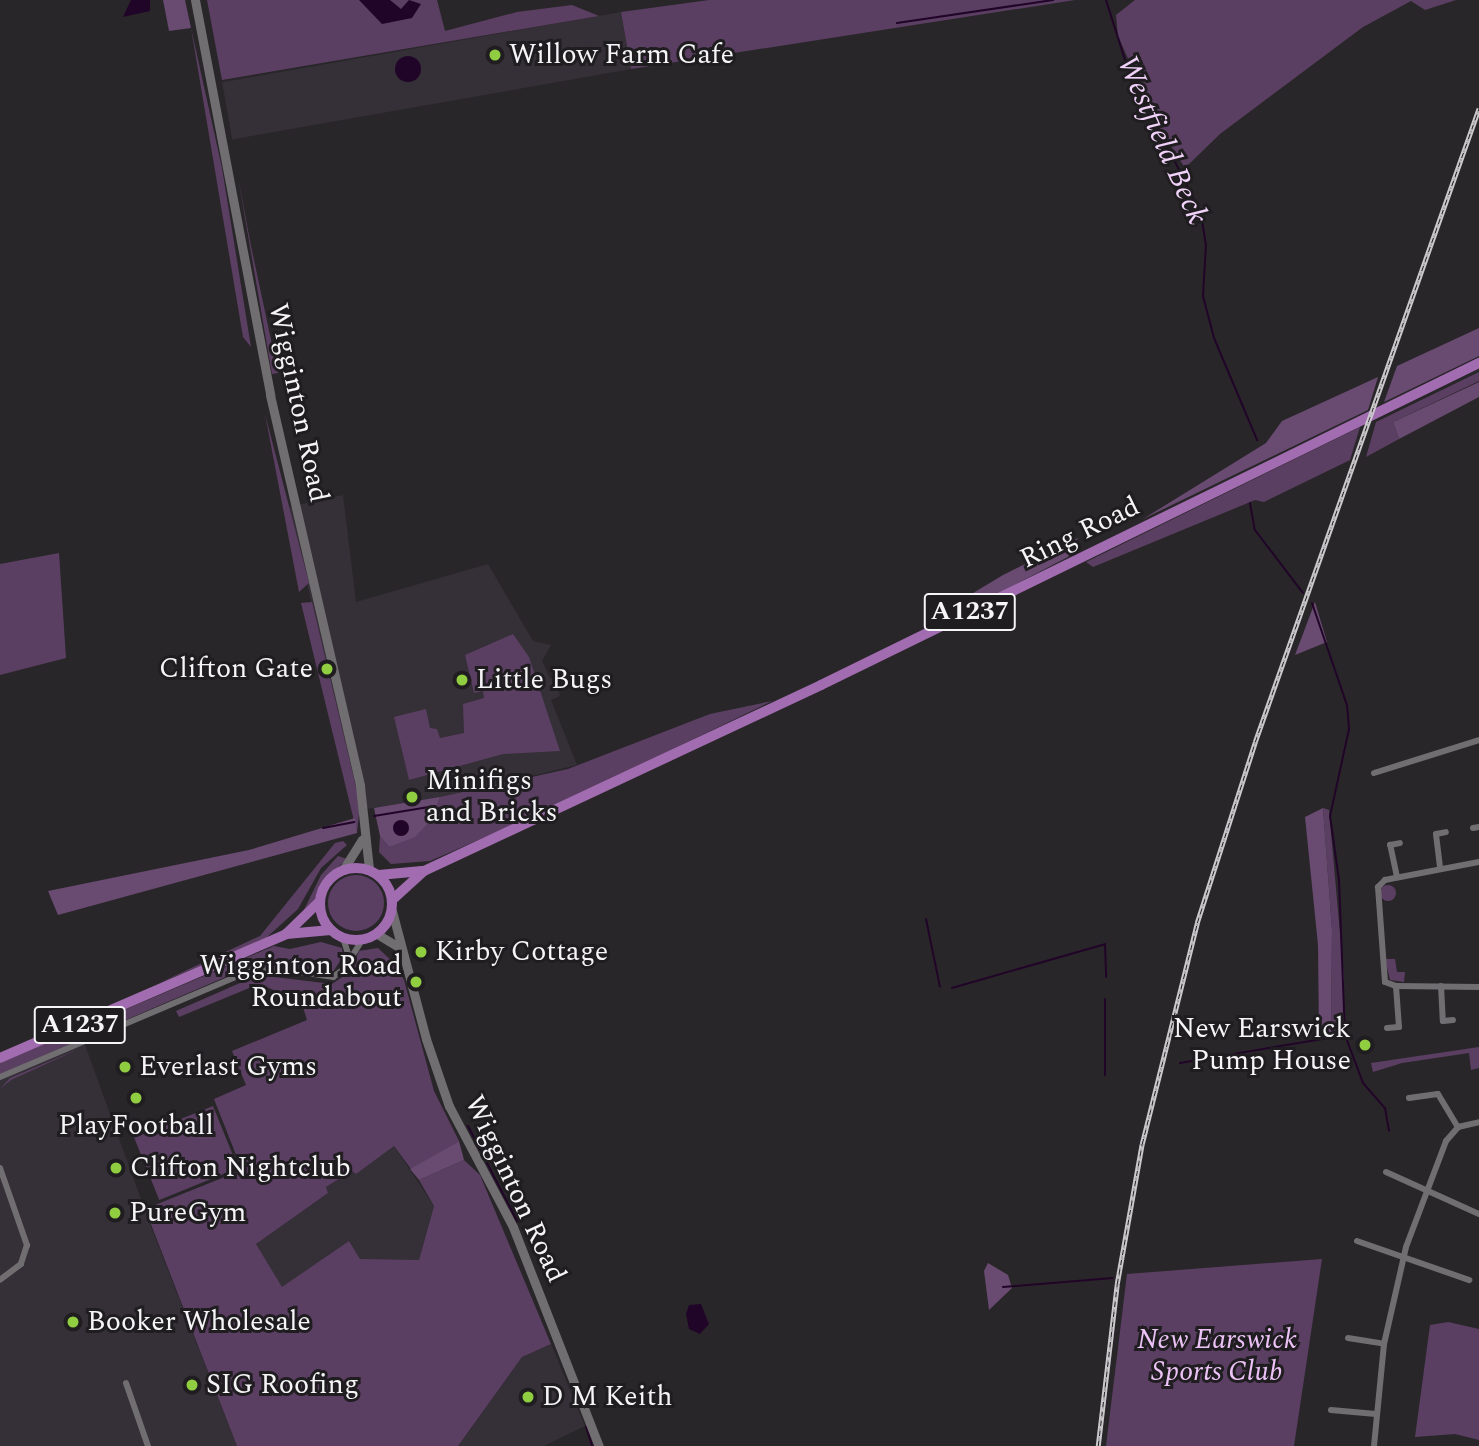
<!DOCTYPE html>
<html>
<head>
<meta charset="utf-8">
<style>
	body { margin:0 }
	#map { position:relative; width:1479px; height:1446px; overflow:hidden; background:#29262a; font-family:Spectral,serif }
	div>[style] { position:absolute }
	.built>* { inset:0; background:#352f37; transform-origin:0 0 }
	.green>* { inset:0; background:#5b3f62; transform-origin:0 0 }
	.round { border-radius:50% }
	.forest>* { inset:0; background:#694a71 }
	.water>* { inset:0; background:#210528 }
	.stream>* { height:2px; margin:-1px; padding:0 1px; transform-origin:1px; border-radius:1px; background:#210528 }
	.minor>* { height:6px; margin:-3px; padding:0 3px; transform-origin:3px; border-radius:3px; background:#716e72 }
	.secondary>* { height:9px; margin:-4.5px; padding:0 4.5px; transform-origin:4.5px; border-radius:4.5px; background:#716e72 }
	.trunk>* { height:10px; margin:-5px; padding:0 5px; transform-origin:5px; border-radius:5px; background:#a26cb0 }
	.trunk>.ring { margin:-5px; padding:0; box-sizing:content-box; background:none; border:10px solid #a26cb0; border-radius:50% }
	.rail>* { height:4.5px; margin-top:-2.25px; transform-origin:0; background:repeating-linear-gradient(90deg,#1f1d20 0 5px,#cbc9cc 0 10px); box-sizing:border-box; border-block:2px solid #cbc9cc }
	.dots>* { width:19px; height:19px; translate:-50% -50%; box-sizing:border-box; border:4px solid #1f1d20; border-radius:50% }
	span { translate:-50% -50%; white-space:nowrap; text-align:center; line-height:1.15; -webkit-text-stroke:6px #1f1d20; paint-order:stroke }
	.shield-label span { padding:2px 5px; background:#1f1d20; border:2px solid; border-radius:5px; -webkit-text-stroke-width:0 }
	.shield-label { font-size:26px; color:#f5f4f6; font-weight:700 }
	.poi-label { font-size:28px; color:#f5f4f6 }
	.left { translate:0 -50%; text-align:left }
	.right { translate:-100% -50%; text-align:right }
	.street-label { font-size:28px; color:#f5f4f6 }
	.park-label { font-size:28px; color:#edc3f7; font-style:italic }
	.water-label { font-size:30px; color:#f1d2f9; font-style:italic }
</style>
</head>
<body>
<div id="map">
	<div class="built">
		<i style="left:621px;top:12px;width:58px;height:405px;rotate:80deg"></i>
		<i style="clip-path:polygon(343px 495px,356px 602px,488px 564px,533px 641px,551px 645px,542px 661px,550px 678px,556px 680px,560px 696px,551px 700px,577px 765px,411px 805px,360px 809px,289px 507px)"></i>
		<i style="clip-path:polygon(81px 1034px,153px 1232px,237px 1446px,0 1446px,0 1067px)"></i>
		<i style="clip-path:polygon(394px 1146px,434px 1206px,419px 1260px,403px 1263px,360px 1259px,349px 1241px,282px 1288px,256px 1244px,328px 1193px,326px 1187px,353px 1171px,356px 1173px)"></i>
		<i style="clip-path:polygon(551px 1344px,585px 1426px,544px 1446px,458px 1446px,522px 1357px)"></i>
	</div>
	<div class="green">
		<i style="clip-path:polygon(207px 0,437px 0,445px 31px,517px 12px,572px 5px,599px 16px,222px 80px)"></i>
		<i style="clip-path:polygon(709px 0,1075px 0,631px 69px,621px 12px)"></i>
		<i style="clip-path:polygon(1135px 0,1456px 0,1425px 10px,1411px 1px,1363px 27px,1220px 134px,1185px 168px,1157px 124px,1118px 36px,1116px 15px)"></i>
		<i style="clip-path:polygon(191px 28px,222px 168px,251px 347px,243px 337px)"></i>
		<i style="clip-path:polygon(238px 177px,251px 246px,278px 373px,272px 374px)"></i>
		<i style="clip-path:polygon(1479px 372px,1479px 381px,1393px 422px,1399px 439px,1366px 457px,1376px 422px)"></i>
		<i style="clip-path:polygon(265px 414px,309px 583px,299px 592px)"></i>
		<i style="clip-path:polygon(1360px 427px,1350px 460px,1264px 502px,1255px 500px,1093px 567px,1086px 562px)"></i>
		<i style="clip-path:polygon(59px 553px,66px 658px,0 675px,0 564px)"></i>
		<i style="clip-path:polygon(312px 602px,360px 804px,357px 833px,301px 603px)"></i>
		<i style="clip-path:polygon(513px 634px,529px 657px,560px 751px,503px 754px,409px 780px,394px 717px,426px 709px,430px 728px,437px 729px,440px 738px,464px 733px,463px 704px,484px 698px,483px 691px,474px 693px,465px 655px)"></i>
		<i style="clip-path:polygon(772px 701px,543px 812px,430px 861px,391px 864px,379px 852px,380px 836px,389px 847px,432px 819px,440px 797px,568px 769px,710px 714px)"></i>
		<i style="clip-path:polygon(1323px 808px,1329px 810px,1344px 978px,1344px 1032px,1337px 1033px,1331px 1032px,1332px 930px)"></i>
		<i style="clip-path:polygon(343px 841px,347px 845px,321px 868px,298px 909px,266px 938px,157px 984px,260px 936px,335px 843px)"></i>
		<i style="clip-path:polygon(338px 856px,347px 859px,322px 882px,314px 903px,301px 916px,321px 875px)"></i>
		<i class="round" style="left:328px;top:875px;width:56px;height:56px"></i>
		<i class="round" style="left:1380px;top:885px;width:16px;height:16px"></i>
		<i style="clip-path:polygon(321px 942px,342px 948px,343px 957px,332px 973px,282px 966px,244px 969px,0 1074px,0 1063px,274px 946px,290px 949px)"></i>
		<i style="clip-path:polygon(378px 948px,397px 966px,404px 980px,434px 1091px,459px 1141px,411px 1169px,394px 1146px,356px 1174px,352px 1171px,326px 1187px,328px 1193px,256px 1244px,282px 1287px,349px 1241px,360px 1259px,419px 1260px,434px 1206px,419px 1180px,464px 1160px,480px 1175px,551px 1344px,522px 1357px,458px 1446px,237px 1446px,145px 1209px,242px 1170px,214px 1099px,246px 1085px,232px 1051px,307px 1020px,301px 1001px,259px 984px,179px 1017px,176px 1011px,258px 975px,332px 984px,351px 971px,359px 951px)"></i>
		<i style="clip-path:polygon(1385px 959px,1395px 959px,1397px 972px,1405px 972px,1404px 982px,1390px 980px)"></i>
		<i style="clip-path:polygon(1479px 1047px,1479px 1068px,1471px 1070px,1469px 1053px,1402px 1063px,1373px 1072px,1371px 1063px)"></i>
		<i style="clip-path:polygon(81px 1048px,11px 1080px,0 1089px,10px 1078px)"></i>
		<i style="left:213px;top:1106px;width:67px;height:85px;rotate:68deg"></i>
		<i style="clip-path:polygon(1322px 1259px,1294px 1446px,1106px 1446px,1127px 1274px)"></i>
		<i style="clip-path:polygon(1448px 1322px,1479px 1329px,1479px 1440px,1455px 1434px,1415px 1437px,1430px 1325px)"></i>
	</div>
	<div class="forest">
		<i style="clip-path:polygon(163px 0,185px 0,191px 28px,169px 31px)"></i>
		<i style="clip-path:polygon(1479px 328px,1479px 356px,1384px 402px,1397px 366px)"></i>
		<i style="clip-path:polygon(1378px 377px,1368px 410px,1143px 519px,1266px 443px,1282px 421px)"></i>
		<i style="clip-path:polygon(1479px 382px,1479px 397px,1399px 439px,1393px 422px)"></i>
		<i style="clip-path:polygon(1078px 538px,1068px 557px,983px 601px,930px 619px,1003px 575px)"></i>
		<i style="clip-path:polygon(1315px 602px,1327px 642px,1295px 655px)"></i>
		<i style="clip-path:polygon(440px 797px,432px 819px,415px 837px,389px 847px,380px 836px,374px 808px)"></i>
		<i style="clip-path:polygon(1323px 808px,1332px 930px,1331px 1032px,1331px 1036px,1319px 1038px,1318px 945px,1305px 817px)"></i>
		<i style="clip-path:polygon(355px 818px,357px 833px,58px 915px,48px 891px,249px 850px)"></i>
		<i style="clip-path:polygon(459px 1141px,464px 1160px,419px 1180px,410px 1169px)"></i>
		<i style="clip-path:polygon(988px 1263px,1008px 1275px,1012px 1288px,989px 1310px,984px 1271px)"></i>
	</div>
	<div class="water">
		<i style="clip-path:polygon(131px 0,150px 0,150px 11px,123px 17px)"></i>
		<i style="clip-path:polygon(359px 0,390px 0,401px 9px,409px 0,421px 4px,412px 18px,382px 24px)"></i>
		<i class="round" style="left:395px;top:56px;width:26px;height:26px"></i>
		<i class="round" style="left:393px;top:820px;width:16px;height:16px"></i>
		<i style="clip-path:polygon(701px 1304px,709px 1324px,700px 1334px,689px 1329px,686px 1314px,689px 1305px)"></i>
	</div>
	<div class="stream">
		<i style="left:1106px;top:0;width:66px;rotate:72.4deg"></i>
		<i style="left:1126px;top:63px;width:169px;rotate:63.6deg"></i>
		<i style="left:1201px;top:214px;width:30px;rotate:81deg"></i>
		<i style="left:1206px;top:244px;width:52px;rotate:93.3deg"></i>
		<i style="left:1203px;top:296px;width:43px;rotate:75.3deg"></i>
		<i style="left:1214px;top:338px;width:111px;rotate:67.1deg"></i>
		<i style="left:897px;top:23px;width:158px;rotate:-8.4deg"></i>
		<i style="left:1250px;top:503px;width:27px;rotate:80deg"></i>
		<i style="left:1255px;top:530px;width:79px;rotate:52.7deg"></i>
		<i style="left:1312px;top:603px;width:108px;rotate:71.1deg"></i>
		<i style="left:1347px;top:705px;width:24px;rotate:85deg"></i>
		<i style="left:1349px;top:729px;width:89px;rotate:102.3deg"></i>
		<i style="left:1330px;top:816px;width:65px;rotate:82deg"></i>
		<i style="left:1339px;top:880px;width:155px;rotate:87.8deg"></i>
		<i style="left:1345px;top:1035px;width:51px;rotate:69.4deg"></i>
		<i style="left:1363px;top:1083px;width:33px;rotate:49deg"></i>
		<i style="left:1385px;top:1108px;width:23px;rotate:80deg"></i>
		<i style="left:374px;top:816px;width:62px;rotate:-9.3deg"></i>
		<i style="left:323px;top:828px;width:32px;rotate:-11deg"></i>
		<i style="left:926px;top:919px;width:69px;rotate:78.4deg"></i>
		<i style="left:952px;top:988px;width:159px;rotate:-16deg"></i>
		<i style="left:1105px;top:944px;width:33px;rotate:88deg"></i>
		<i style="left:1180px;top:1063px;width:161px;rotate:-9.6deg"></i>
		<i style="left:1105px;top:1075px;width:76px;rotate:-90deg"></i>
		<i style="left:468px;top:1126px;width:107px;rotate:62.7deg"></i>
		<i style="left:1003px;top:1287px;width:110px;rotate:-4.7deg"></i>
		<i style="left:586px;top:1427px;width:20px;rotate:72deg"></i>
	</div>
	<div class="minor">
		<i style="left:1374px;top:773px;width:110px;rotate:-17.4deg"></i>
		<i style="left:1473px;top:828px;width:6px;rotate:-9deg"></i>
		<i style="left:1479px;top:862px;width:96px;rotate:169.2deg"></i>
		<i style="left:1385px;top:880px;width:10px;rotate:135deg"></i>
		<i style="left:1378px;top:887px;width:95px;rotate:85.8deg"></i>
		<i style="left:1385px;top:982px;width:12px;rotate:20deg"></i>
		<i style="left:1396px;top:986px;width:83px;rotate:0.7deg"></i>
		<i style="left:1440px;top:867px;width:33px;rotate:-97deg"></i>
		<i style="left:1436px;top:834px;width:10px;rotate:-11deg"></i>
		<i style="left:1397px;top:877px;width:33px;rotate:-102deg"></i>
		<i style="left:1390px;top:845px;width:10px;rotate:-11deg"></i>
		<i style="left:343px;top:938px;width:22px;rotate:72deg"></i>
		<i style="left:1441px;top:986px;width:35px;rotate:87deg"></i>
		<i style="left:1443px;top:1021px;width:10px;rotate:-6deg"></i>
		<i style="left:1387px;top:1028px;width:12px;rotate:-5deg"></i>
		<i style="left:1399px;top:1027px;width:41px;rotate:-94.2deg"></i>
		<i style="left:0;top:1077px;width:268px;rotate:-23deg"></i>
		<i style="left:247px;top:972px;width:34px;rotate:-5deg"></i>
		<i style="left:281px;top:969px;width:53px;rotate:8.7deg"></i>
		<i style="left:333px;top:977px;width:14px;rotate:-36deg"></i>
		<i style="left:344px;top:969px;width:34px;rotate:-58deg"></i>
		<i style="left:1409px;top:1098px;width:29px;rotate:-8deg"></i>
		<i style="left:1438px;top:1094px;width:39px;rotate:59deg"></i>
		<i style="left:0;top:1168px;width:82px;rotate:70.7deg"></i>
		<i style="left:27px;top:1245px;width:20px;rotate:108deg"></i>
		<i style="left:21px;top:1264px;width:26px;rotate:143deg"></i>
		<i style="left:1386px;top:1172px;width:102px;rotate:24.3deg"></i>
		<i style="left:1357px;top:1241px;width:119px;rotate:19.2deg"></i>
		<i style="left:1348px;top:1338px;width:36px;rotate:9deg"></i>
		<i style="left:126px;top:1383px;width:67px;rotate:70.8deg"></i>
		<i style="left:1331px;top:1410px;width:45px;rotate:5.1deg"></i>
		<i style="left:1374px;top:1446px;width:102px;rotate:-84.4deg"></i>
		<i style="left:1384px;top:1344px;width:99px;rotate:-77.2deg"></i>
		<i style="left:1406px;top:1247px;width:113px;rotate:-69.3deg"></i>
		<i style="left:1446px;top:1141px;width:18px;rotate:-49deg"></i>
		<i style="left:1458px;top:1127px;width:22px;rotate:-13deg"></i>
	</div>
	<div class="secondary">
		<i style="left:195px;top:0;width:402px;rotate:79.2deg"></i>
		<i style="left:270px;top:395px;width:401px;rotate:77deg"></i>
		<i style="left:360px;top:786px;width:83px;rotate:83.8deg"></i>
		<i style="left:343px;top:870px;width:36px;rotate:-58deg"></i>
		<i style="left:392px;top:911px;width:132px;rotate:75.1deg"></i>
		<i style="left:426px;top:1039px;width:71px;rotate:71.1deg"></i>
		<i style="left:449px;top:1106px;width:137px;rotate:62.1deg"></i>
		<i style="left:513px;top:1227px;width:235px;rotate:68.6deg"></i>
		<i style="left:377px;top:934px;width:27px;rotate:31deg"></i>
	</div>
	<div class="trunk">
		<i class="ring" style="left:320px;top:868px;width:62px;height:62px"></i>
		<i style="left:379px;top:875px;width:43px;rotate:-5.3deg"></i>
		<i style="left:392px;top:900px;width:43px;rotate:-42.2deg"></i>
		<i style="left:424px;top:871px;width:438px;rotate:-25.1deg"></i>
		<i style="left:821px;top:685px;width:733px;rotate:-26.08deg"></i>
		<i style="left:286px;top:934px;width:45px;rotate:-5.1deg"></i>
		<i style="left:0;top:1058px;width:312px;rotate:-23.4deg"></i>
		<i style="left:286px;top:934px;width:46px;rotate:-44.1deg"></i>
	</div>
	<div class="rail">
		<i style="left:1098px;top:1446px;width:163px;rotate:-83.3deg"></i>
		<i style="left:1117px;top:1284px;width:142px;rotate:-79.9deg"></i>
		<i style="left:1142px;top:1144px;width:228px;rotate:-76deg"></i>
		<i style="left:1197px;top:923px;width:190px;rotate:-72.2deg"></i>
		<i style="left:1255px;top:742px;width:672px;rotate:-70.54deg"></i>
	</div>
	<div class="dots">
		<i style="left:495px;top:55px;background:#91cd40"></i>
		<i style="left:327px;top:669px;background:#91cd40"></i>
		<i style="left:462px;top:680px;background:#91cd40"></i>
		<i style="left:412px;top:797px;background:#91cd40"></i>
		<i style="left:421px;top:952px;background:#91cd40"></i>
		<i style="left:416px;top:982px;background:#91cd40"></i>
		<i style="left:1365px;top:1045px;background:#91cd40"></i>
		<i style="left:125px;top:1067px;background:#91cd40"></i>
		<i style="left:136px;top:1098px;background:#91cd40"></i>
		<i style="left:116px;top:1168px;background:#91cd40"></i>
		<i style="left:115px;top:1213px;background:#91cd40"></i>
		<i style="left:73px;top:1322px;background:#91cd40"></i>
		<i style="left:192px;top:1385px;background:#91cd40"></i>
		<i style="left:528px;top:1397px;background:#91cd40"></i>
	</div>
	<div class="shield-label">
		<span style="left:970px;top:612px">A1237</span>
		<span style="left:80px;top:1025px">A1237</span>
	</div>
	<div class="poi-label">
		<span class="left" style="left:509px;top:55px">Willow Farm Cafe</span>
		<span class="right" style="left:313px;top:669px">Clifton Gate</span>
		<span class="left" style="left:476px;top:680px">Little Bugs</span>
		<span class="left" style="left:426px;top:797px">Minifigs<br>and Bricks</span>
		<span class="left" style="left:435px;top:952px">Kirby Cottage</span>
		<span class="right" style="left:402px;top:982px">Wigginton Road<br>Roundabout</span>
		<span class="right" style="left:1351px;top:1045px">New Earswick<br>Pump House</span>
		<span class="left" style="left:139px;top:1067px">Everlast Gyms</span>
		<span style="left:136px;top:1126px">PlayFootball</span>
		<span class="left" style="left:130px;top:1168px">Clifton Nightclub</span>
		<span class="left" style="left:129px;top:1213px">PureGym</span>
		<span class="left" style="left:87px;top:1322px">Booker Wholesale</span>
		<span class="left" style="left:206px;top:1385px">SIG Roofing</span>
		<span class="left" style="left:542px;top:1397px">D M Keith</span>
	</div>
	<div class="street-label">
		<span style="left:298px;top:403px;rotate:78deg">Wigginton Road</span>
		<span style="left:1080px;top:533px;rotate:-26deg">Ring Road</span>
		<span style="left:515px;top:1189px;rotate:65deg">Wigginton Road</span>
	</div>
	<div class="park-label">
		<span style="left:1217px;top:1356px">New Earswick<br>Sports Club</span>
	</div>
	<div class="water-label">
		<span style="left:1162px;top:140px;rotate:66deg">Westfield Beck</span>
	</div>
</div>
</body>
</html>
